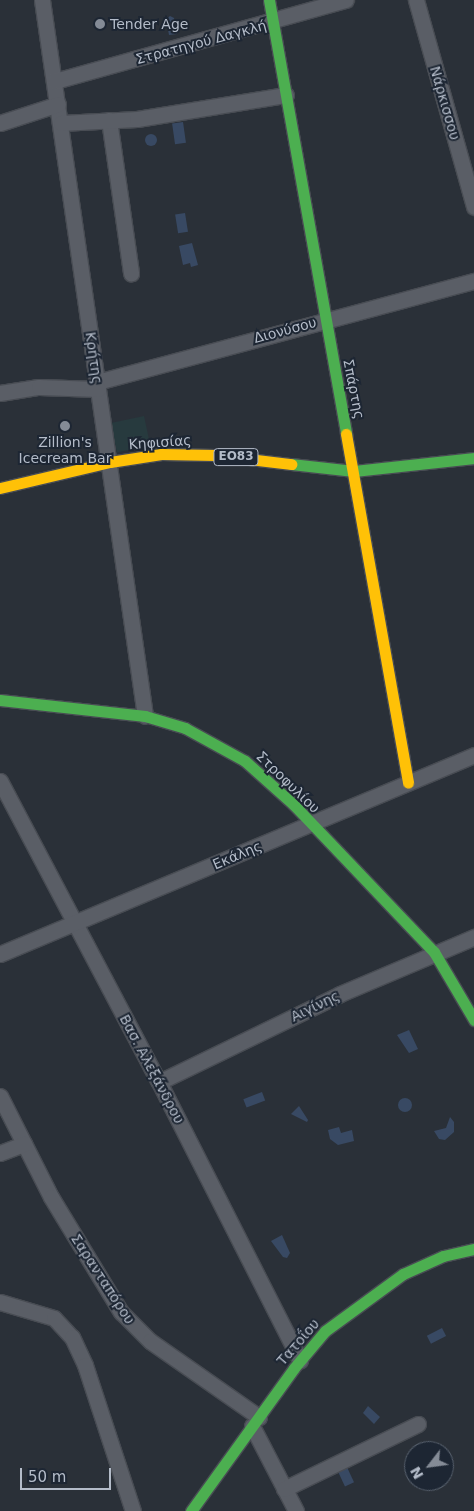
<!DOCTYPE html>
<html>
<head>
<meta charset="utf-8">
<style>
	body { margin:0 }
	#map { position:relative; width:474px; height:1511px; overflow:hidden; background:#2a3038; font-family:"DejaVu Sans",sans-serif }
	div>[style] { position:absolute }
	.green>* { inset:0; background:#273a3e; transform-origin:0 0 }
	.water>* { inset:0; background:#384963; transform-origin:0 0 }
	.round { border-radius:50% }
	.roads { filter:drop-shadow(1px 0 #484c53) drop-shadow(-1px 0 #484c53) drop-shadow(0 1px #484c53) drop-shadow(0 -1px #484c53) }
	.street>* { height:15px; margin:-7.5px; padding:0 7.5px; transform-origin:7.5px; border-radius:7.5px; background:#5a5e66 }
	.fast>* { height:11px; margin:-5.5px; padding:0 5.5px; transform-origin:5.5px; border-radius:5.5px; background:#4caf50 }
	.slow>* { height:11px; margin:-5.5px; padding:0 5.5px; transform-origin:5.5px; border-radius:5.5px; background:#ffc107 }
	.dots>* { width:14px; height:14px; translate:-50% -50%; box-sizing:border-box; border:2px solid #1d2633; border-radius:50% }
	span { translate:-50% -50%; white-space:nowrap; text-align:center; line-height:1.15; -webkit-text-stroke:4px #1d2633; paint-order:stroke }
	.shield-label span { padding:1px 4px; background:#1d2633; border:1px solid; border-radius:4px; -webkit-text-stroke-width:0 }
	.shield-label { font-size:12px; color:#b4bcc9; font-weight:700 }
	.poi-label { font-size:14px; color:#b4bcc9 }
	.left { translate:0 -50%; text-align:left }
	.street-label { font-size:14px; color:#b4bcc9 }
	.north { position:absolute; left:404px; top:1441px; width:50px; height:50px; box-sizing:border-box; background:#1d2633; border:1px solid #59626f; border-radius:50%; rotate:240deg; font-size:14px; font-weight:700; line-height:20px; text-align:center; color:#b4bcc9 }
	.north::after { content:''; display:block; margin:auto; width:18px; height:22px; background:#848b96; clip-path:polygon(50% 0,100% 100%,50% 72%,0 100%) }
	.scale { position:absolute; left:20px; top:1468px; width:91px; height:22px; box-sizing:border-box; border:2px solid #b4bcc9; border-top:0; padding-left:6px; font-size:15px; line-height:18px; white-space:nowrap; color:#b4bcc9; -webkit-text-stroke:4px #1d2633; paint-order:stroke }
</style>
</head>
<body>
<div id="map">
	<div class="green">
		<i style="left:144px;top:416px;width:30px;height:34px;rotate:78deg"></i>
	</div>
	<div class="water">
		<i style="clip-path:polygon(170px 16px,174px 18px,177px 34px,169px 35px,166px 19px)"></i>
		<i style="left:183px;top:122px;width:21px;height:11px;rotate:82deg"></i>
		<i class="round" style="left:145px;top:134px;width:12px;height:12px"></i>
		<i style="left:185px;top:213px;width:19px;height:10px;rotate:81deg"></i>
		<i style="clip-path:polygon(192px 243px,198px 265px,191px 267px,190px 263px,183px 265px,179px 246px)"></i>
		<i style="clip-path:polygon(409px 1030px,418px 1049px,409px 1053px,397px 1035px)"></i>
		<i style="left:262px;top:1092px;width:9px;height:20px;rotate:69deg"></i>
		<i class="round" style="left:398px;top:1098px;width:14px;height:14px"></i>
		<i style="clip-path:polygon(299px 1106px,308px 1120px,307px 1122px,291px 1114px)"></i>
		<i style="clip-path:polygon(450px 1117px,454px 1122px,454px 1132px,445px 1140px,439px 1139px,434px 1131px,446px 1128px)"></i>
		<i style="clip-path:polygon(339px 1127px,341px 1133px,352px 1130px,354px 1141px,338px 1145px,330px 1139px,328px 1130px)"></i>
		<i style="clip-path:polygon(282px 1235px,290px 1253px,287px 1258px,283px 1257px,271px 1241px)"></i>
		<i style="left:442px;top:1328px;width:9px;height:17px;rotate:63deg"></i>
		<i style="clip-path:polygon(368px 1406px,380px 1417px,374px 1424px,363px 1413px)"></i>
		<i style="left:346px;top:1465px;width:19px;height:10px;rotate:65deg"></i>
	</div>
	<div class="roads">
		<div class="street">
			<i style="left:42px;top:0;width:723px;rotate:81.81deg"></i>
			<i style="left:416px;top:0;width:215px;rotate:74.3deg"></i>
			<i style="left:55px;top:81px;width:302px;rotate:-15.6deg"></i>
			<i style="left:109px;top:120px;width:155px;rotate:81.8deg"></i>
			<i style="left:0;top:123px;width:61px;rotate:-18.1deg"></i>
			<i style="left:61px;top:123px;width:76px;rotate:-3deg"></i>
			<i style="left:137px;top:119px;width:151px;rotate:-9.2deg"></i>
			<i style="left:97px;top:382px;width:390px;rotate:-15deg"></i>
			<i style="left:0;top:393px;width:39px;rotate:-9deg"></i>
			<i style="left:39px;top:387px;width:59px;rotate:1.9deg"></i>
			<i style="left:0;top:781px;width:340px;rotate:62.2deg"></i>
			<i style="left:159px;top:1082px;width:312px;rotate:63.1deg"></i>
			<i style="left:0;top:954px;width:514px;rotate:-22.77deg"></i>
			<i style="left:159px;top:1082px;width:201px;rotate:-25.9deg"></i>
			<i style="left:340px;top:994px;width:146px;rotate:-23deg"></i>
			<i style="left:0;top:1096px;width:113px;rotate:63.2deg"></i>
			<i style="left:51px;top:1197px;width:135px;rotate:58.7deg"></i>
			<i style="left:121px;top:1312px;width:41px;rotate:45deg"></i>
			<i style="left:150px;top:1341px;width:133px;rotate:34.9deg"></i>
			<i style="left:0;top:1153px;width:26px;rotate:-21deg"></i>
			<i style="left:0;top:1302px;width:56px;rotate:16.5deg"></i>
			<i style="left:54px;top:1318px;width:26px;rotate:47deg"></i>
			<i style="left:72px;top:1337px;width:31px;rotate:65deg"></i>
			<i style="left:85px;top:1365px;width:154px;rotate:71.8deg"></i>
			<i style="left:252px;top:1426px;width:96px;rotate:62.6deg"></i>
			<i style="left:284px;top:1489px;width:149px;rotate:-25.9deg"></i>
		</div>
		<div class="fast">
			<i style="left:269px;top:0;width:441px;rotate:79.9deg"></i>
			<i style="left:291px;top:464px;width:63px;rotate:6.3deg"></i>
			<i style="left:354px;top:471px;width:121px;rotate:-6.2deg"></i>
			<i style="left:0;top:700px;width:146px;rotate:6.3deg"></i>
			<i style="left:145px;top:716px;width:42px;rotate:16.7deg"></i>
			<i style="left:185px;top:728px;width:68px;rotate:28.8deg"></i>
			<i style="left:245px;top:761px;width:66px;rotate:41.9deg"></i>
			<i style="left:294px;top:805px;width:203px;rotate:46.4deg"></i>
			<i style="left:434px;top:952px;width:79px;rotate:59.5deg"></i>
			<i style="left:191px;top:1511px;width:176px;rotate:-54.2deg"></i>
			<i style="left:294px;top:1368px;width:48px;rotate:-50deg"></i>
			<i style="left:325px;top:1331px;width:97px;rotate:-36.2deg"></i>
			<i style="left:403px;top:1274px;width:44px;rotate:-24.2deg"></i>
			<i style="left:443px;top:1256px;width:32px;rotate:-13deg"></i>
		</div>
		<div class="slow">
			<i style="left:346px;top:434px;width:354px;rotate:79.9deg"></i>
			<i style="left:0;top:488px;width:113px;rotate:-13.3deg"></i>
			<i style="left:110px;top:462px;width:52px;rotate:-8.9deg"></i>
			<i style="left:161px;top:454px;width:54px;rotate:1.1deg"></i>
			<i style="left:215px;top:455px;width:77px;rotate:6.8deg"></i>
		</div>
	</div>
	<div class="dots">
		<i style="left:100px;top:24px;background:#848b96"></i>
		<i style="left:65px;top:426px;background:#848b96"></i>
	</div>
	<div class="shield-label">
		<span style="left:236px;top:457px">ΕΟ83</span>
	</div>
	<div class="poi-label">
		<span class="left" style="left:110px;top:24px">Tender Age</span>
		<span style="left:65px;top:450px">Zillion's<br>Icecream Bar</span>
	</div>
	<div class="street-label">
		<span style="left:201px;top:42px;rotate:-15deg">Στρατηγού Δαγκλή</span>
		<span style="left:445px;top:103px;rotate:74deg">Νάρκισσου</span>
		<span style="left:285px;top:330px;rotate:-15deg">Διονύσου</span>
		<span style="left:94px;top:358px;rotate:82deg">Κρήτης</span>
		<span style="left:354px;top:389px;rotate:79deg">Σπάρτης</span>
		<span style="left:160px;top:442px;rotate:-4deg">Κηφισίας</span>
		<span style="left:288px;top:782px;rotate:44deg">Στροφυλίου</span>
		<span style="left:237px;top:855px;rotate:-23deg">Εκάλης</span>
		<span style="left:315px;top:1006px;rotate:-26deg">Αιγίνης</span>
		<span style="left:152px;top:1069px;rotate:62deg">Βασ. Αλεξάνδρου</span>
		<span style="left:103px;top:1279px;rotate:57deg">Σαρανταπόρου</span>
		<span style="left:298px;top:1342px;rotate:-49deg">Τατοΐου</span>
	</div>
	<div class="north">N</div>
	<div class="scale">50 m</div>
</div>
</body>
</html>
